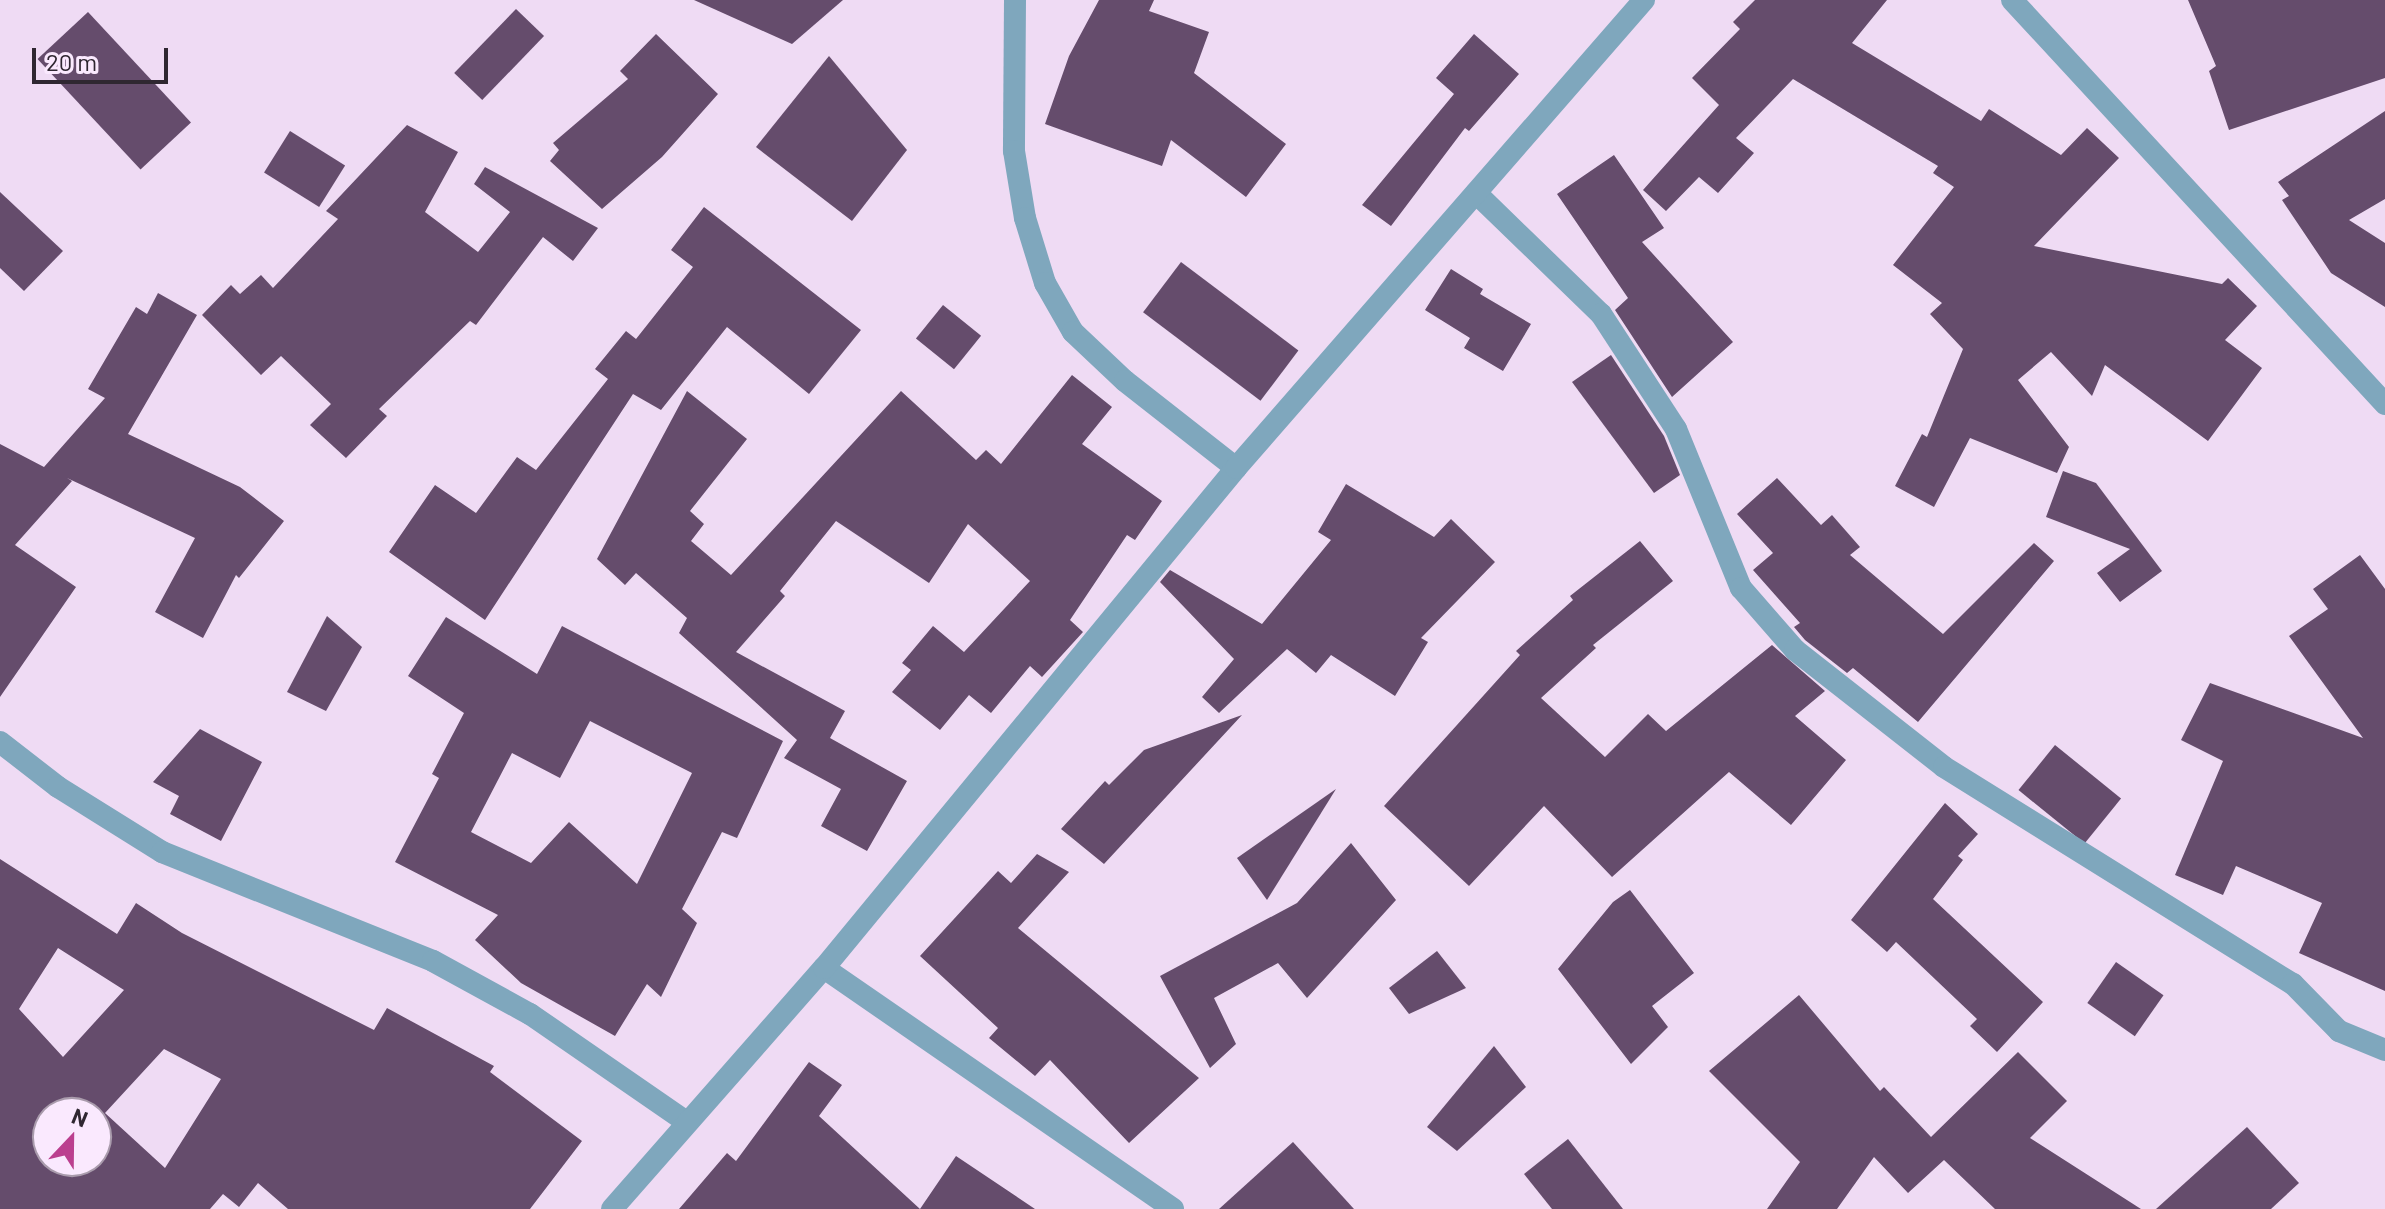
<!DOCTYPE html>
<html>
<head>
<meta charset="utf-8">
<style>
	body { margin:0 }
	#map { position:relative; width:2385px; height:1209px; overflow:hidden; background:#efdbf4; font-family:Barlow,sans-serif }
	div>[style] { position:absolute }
	.building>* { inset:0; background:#654c6c; transform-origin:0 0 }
	.minor>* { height:22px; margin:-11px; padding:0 11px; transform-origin:11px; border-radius:11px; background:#7fa7bd }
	span { translate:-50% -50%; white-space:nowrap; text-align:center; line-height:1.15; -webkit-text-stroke:8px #fae9fe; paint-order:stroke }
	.north { position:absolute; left:32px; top:1097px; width:80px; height:80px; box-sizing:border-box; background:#fae9fe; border:2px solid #a99bac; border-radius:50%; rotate:22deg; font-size:22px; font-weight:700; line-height:32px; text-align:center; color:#2f2731 }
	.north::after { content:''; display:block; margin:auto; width:28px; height:36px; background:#bb3f8f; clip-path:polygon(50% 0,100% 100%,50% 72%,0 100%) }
	.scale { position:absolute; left:32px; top:48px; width:136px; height:36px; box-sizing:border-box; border:4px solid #2f2731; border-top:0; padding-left:10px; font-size:24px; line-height:28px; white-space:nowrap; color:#2f2731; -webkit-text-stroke:6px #fae9fe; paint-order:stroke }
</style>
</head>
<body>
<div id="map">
	<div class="building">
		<i style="clip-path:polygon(694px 0,843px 0,792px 44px)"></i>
		<i style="clip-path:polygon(1099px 0,1154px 0,1149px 11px,1209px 32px,1194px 73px,1286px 144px,1246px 197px,1171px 140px,1162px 166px,1045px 124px,1069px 56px)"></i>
		<i style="clip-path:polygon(1755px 0,1887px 0,1852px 43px,1981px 121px,1989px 109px,2061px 155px,2087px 128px,2119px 158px,2034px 246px,2222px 284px,2228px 278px,2257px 306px,2225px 340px,2262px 368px,2208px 441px,2105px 365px,2092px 396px,2051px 352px,2018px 380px,2069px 447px,2057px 473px,1970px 438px,1934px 507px,1895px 486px,1922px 434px,1927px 437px,1963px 349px,1930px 314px,1942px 303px,1893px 265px,1954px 187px,1933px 173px,1938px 166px,1793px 79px,1736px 138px,1754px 153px,1718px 193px,1699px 177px,1666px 211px,1643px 190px,1719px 105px,1692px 78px,1740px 29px,1733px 22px)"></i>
		<i style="clip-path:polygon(2188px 0,2385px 0,2385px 78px,2229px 130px,2209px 71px,2216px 66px)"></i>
		<i style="left:516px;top:9px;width:39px;height:89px;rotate:44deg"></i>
		<i style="left:88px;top:12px;width:151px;height:69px;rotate:47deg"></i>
		<i style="clip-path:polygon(656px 34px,718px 94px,662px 157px,602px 209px,550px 161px,559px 150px,553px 143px,628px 79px,620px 71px)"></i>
		<i style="clip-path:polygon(1474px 34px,1519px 74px,1469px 131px,1465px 128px,1391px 226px,1362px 205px,1454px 94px,1436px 78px)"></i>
		<i style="clip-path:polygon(829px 56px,907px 150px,852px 221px,756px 147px)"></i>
		<i style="clip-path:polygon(2385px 111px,2385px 199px,2349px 220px,2385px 243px,2385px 307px,2331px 273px,2282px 200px,2289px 196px,2278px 182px)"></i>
		<i style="clip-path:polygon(407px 125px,458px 152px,425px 212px,478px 252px,510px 212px,474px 184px,485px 167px,598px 228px,573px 261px,543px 237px,476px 325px,470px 321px,379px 409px,387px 416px,346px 458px,310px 425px,331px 404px,281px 356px,261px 375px,202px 315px,231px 285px,240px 294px,261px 275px,273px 288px,338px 219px,326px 211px)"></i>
		<i style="left:290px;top:131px;width:65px;height:49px;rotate:32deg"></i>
		<i style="clip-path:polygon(1614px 155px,1664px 228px,1642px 242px,1733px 342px,1672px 397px,1615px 310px,1628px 298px,1557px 194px)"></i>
		<i style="clip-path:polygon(0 192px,63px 251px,24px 291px,0 268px)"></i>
		<i style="clip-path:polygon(704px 207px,861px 330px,809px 394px,727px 327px,661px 410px,633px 394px,485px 620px,389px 552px,435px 485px,476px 513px,517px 457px,536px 470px,608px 379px,595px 369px,626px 331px,636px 339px,693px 267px,671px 250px)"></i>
		<i style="left:1181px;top:262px;width:147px;height:63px;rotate:37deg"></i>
		<i style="clip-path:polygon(1451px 269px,1483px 289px,1480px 294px,1531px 324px,1503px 371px,1464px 348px,1470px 338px,1425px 310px)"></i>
		<i style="clip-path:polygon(158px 293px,197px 315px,128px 434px,240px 487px,284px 521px,239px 578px,236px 575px,203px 638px,155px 612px,195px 538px,67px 478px,72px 481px,15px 545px,76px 587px,0 697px,0 444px,44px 467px,105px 398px,88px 389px,136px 307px,147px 314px)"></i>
		<i style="left:943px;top:305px;width:49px;height:43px;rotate:39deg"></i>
		<i style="clip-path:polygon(1611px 355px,1664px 436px,1680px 475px,1654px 493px,1572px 382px)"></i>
		<i style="clip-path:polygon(1072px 375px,1112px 407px,1082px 444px,1162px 501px,1135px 540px,1127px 535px,1070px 620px,1083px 632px,1042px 677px,1030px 666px,991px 713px,969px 695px,940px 730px,892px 692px,911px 670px,902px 663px,933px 626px,964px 652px,1030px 581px,968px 524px,929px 583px,836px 521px,780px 591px,785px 596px,736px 652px,845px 711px,830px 738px,907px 781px,867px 851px,821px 826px,841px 789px,784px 758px,797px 740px,679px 633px,687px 618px,636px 573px,625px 585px,597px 559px,687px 391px,747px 439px,690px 511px,704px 524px,691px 541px,731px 575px,901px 391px,976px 460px,986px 450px,1001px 464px)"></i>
		<i style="clip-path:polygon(2063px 471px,2096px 483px,2162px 571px,2120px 602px,2097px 573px,2130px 549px,2046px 517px)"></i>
		<i style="clip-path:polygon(1777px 478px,1821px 525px,1832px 515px,1860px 547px,1850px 555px,1943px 634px,2034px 543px,2054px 561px,1918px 722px,1853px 668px,1847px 673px,1805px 640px,1794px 627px,1800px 623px,1753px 570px,1773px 553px,1737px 514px)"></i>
		<i style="clip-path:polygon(1346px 484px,1434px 537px,1451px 519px,1495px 562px,1421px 638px,1428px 642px,1395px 696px,1331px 655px,1316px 673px,1287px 649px,1219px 713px,1202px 697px,1234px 659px,1160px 582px,1170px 570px,1262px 624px,1331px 540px,1318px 532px)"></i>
		<i style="clip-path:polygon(1640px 541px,1673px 581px,1593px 645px,1596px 648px,1541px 698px,1605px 757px,1648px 714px,1666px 731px,1772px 645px,1825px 691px,1795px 716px,1846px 760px,1791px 825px,1729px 772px,1612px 877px,1544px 806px,1469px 886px,1384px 806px,1520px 655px,1516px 651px,1573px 600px,1570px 596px)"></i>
		<i style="clip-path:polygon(2360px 555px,2385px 589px,2385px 991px,2299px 953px,2322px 903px,2236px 866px,2223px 895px,2175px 875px,2223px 761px,2181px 740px,2210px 683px,2363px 738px,2289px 636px,2328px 609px,2313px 589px)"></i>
		<i style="clip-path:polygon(327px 616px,362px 647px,326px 711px,287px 692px)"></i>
		<i style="clip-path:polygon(evenodd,446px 617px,537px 674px,562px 626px,783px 741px,737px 838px,722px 832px,682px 909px,697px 923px,661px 997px,647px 984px,615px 1036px,521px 983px,475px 940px,498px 915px,395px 862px,439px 778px,432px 774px,464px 713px,408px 676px,446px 617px,590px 721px,692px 773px,637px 884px,569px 822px,531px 863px,471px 832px,512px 753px,560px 778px,590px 721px)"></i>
		<i style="clip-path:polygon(1242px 715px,1104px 864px,1061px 829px,1105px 781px,1109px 785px,1144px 750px)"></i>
		<i style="clip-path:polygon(200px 729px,262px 762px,221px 841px,170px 814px,179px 796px,153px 782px)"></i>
		<i style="left:2055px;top:745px;width:85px;height:58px;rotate:39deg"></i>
		<i style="clip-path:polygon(1336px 789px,1267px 900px,1237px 858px)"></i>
		<i style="clip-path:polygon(1945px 803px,1978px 834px,1958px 856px,1963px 860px,1933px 899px,2043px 1002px,1997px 1052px,1970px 1026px,1977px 1019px,1896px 942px,1887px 952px,1851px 920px)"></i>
		<i style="clip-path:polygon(1351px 843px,1396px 900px,1307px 998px,1278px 963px,1214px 998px,1236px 1044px,1210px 1068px,1160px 976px,1297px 903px)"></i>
		<i style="clip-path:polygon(1037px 854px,1069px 872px,1018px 928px,1199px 1078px,1129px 1143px,1050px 1060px,1035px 1076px,989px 1038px,998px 1028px,920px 956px,998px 871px,1011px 883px)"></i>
		<i style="clip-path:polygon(evenodd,0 859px,117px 934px,136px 903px,182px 933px,374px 1030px,387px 1008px,494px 1066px,490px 1072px,582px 1141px,530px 1209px,288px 1209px,258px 1183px,239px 1207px,223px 1194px,210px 1209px,0 1209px,0 859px,58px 948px,124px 990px,63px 1057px,19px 1009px,58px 948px,0 859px,164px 1049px,221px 1079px,165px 1168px,105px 1113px,164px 1049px,0 859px,48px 1113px,96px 1113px,96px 1161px,48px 1161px,48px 1113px)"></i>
		<i style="clip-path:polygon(1630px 890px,1694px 973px,1652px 1006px,1668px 1027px,1631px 1064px,1558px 969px,1613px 902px)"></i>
		<i style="clip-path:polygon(1437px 951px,1466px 988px,1409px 1014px,1389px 988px)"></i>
		<i style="left:2116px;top:962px;width:58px;height:50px;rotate:35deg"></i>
		<i style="clip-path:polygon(1799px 995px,1880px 1091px,1884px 1087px,1931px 1137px,2018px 1052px,2067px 1101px,2030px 1138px,2141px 1209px,1995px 1209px,1944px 1160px,1908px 1193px,1874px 1157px,1837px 1209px,1767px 1209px,1800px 1162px,1709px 1071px)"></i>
		<i style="clip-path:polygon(1494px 1046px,1526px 1087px,1457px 1151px,1427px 1127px)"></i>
		<i style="clip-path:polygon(809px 1062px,842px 1085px,819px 1116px,920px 1209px,956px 1156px,1035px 1209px,679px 1209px,727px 1153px,736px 1161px)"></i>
		<i style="clip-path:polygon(2247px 1127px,2299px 1183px,2271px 1209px,2156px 1209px)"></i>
		<i style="clip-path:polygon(1568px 1139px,1623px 1209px,1552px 1209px,1524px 1174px)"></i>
		<i style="clip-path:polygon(1293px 1142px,1354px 1209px,1219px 1209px)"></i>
	</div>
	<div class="minor">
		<i style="left:1015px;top:0;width:151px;rotate:90.4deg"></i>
		<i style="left:1014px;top:151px;width:68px;rotate:80.7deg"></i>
		<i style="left:1025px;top:218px;width:68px;rotate:72.9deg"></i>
		<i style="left:1045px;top:283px;width:56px;rotate:60.3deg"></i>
		<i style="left:1073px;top:332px;width:71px;rotate:43.3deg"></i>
		<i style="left:1125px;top:381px;width:141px;rotate:38.1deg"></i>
		<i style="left:2012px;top:0;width:550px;rotate:47.28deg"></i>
		<i style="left:1476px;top:193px;width:174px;rotate:44.1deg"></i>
		<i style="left:1601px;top:314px;width:137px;rotate:56.9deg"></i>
		<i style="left:1676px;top:429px;width:172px;rotate:67.8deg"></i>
		<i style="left:1741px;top:588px;width:82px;rotate:48.9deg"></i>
		<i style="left:1795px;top:650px;width:189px;rotate:38.1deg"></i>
		<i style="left:1944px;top:767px;width:411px;rotate:31.9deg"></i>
		<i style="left:2293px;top:984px;width:66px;rotate:45.6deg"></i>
		<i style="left:2339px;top:1031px;width:50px;rotate:22.4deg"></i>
		<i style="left:0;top:742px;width:73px;rotate:37.8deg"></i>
		<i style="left:58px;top:787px;width:123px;rotate:32deg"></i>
		<i style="left:162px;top:852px;width:292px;rotate:21.9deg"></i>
		<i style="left:433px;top:961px;width:111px;rotate:28.7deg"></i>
		<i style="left:530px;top:1014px;width:188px;rotate:34.6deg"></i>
		<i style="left:824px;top:968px;width:424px;rotate:34.6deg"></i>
		<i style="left:612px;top:1209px;width:321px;rotate:-48.7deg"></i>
		<i style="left:824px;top:968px;width:648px;rotate:-50.51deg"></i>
		<i style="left:1236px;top:468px;width:621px;rotate:-48.92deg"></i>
	</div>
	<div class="north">N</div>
	<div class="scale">20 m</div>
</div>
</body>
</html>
